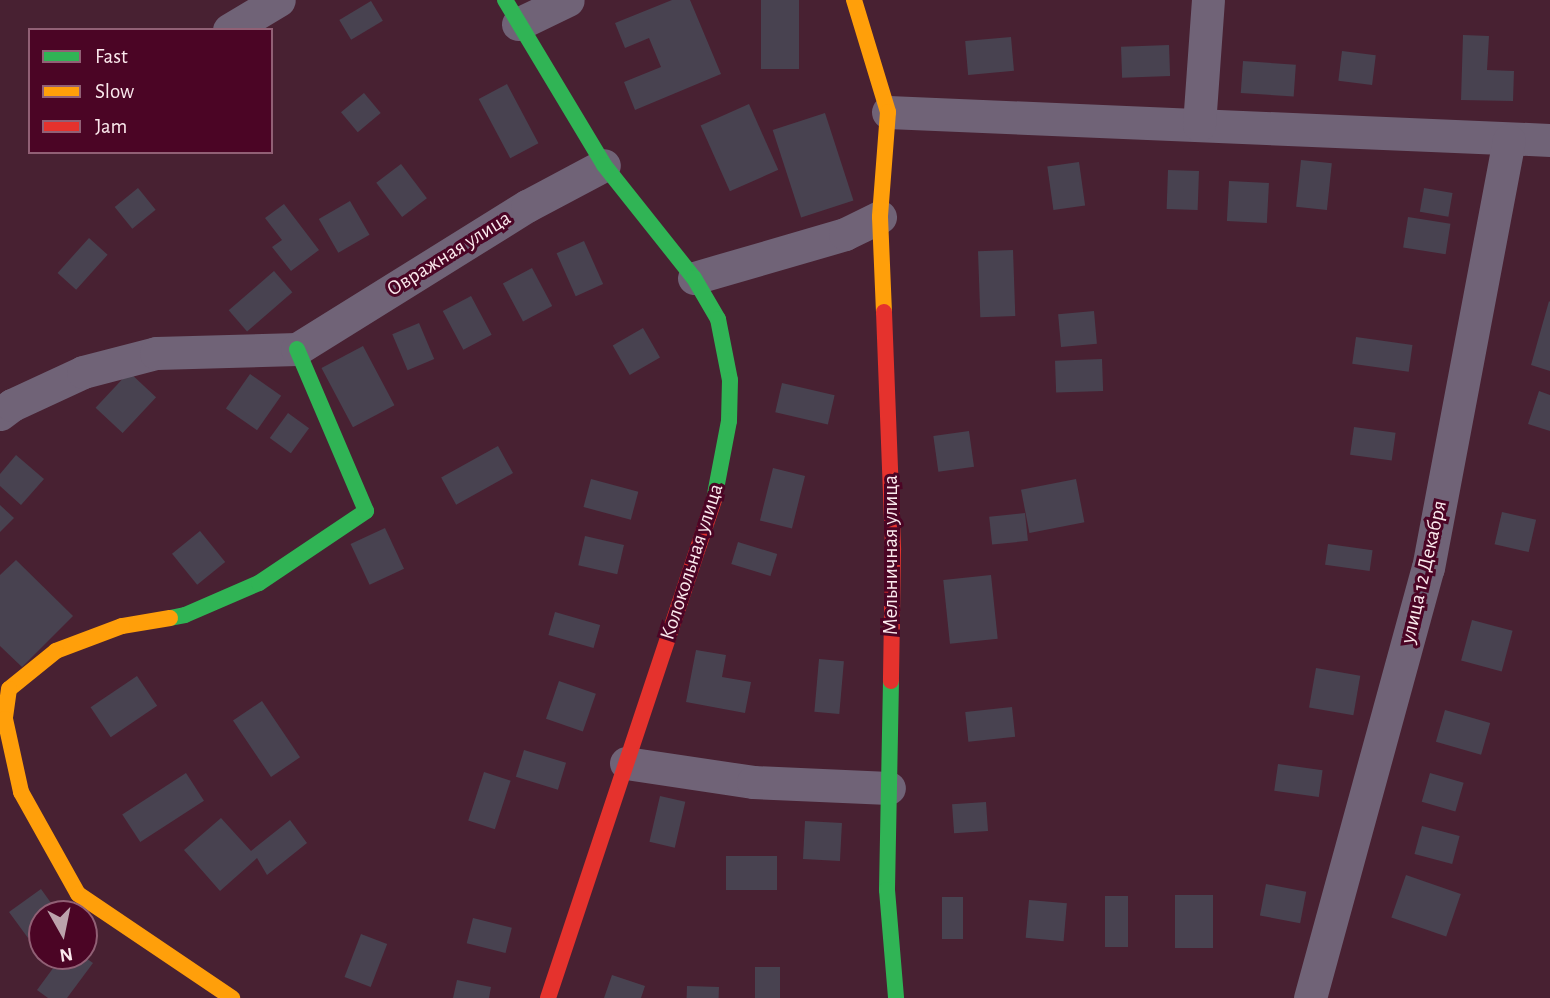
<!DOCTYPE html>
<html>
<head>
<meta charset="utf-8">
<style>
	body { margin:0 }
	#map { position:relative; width:1550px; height:998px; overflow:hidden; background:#482132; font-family:"Alegreya Sans",sans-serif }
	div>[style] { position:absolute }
	.building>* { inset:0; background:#484250; transform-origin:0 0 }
	.street>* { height:33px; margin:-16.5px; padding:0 16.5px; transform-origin:16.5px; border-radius:16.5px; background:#706377 }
	.fast>* { height:16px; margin:-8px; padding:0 8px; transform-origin:8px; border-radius:8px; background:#30b455 }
	.slow>* { height:16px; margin:-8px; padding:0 8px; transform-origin:8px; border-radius:8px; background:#ff9f0a }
	.jam>* { height:16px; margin:-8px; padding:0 8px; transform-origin:8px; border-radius:8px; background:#e5322d }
	span { translate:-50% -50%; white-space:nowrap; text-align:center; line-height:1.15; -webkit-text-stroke:6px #4b0525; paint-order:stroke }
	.street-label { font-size:21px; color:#fbe9ed }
	.legend { position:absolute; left:28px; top:28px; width:245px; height:126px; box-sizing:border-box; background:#4b0525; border:2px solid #916075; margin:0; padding:9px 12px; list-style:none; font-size:21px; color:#fbe9ed }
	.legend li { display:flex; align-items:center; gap:14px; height:35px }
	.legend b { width:35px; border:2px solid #916075 }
	.north { position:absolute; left:28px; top:900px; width:70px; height:70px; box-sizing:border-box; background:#4b0525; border:2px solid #916075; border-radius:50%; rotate:171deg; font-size:19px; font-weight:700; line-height:28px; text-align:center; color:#fbe9ed }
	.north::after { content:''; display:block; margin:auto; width:24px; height:32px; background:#bca3ac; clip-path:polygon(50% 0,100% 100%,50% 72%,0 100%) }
</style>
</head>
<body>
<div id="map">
	<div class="building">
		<i style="clip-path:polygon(672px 0,690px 0,721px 74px,635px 110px,624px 82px,661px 67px,649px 38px,625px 48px,615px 23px)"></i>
		<i style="left:761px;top:0;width:38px;height:69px"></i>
		<i style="left:371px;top:1px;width:23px;height:37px;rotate:59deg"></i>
		<i style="clip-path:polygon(1463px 35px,1489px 36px,1487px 70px,1514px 71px,1513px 101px,1461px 100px)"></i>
		<i style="left:1011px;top:37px;width:34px;height:46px;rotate:85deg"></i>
		<i style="left:1169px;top:45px;width:31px;height:48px;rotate:88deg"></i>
		<i style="left:1342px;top:51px;width:34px;height:30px;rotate:7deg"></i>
		<i style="left:1243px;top:61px;width:53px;height:32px;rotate:4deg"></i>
		<i style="left:507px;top:84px;width:67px;height:32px;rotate:62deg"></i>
		<i style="left:364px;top:93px;width:26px;height:30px;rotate:50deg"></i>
		<i style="left:749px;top:104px;width:72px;height:53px;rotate:66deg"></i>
		<i style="left:825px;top:113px;width:92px;height:55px;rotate:72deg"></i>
		<i style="left:1301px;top:160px;width:31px;height:47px;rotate:6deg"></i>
		<i style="left:1079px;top:162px;width:44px;height:32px;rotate:82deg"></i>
		<i style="left:401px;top:164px;width:43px;height:31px;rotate:53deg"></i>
		<i style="left:1168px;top:170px;width:31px;height:39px;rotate:2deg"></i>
		<i style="left:1229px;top:181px;width:40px;height:40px;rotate:3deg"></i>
		<i style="left:138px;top:188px;width:28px;height:30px;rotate:51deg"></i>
		<i style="left:1424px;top:188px;width:29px;height:24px;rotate:10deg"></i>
		<i style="left:350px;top:201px;width:39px;height:36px;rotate:60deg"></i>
		<i style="clip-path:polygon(284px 204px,319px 250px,291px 271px,272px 247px,282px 240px,265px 218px)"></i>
		<i style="left:1408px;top:217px;width:43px;height:31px;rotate:9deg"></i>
		<i style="left:89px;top:238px;width:25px;height:47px;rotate:42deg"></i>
		<i style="left:584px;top:241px;width:47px;height:30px;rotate:66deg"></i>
		<i style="left:1013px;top:250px;width:66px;height:35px;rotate:88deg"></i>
		<i style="left:532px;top:268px;width:43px;height:33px;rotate:62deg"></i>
		<i style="left:274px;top:271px;width:28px;height:60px;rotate:49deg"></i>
		<i style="left:471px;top:296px;width:44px;height:32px;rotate:62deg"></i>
		<i style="clip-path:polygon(1549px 301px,1550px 302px,1550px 371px,1531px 365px)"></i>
		<i style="left:1094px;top:311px;width:33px;height:36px;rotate:85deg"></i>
		<i style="left:419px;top:323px;width:39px;height:29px;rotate:67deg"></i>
		<i style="left:643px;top:328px;width:34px;height:35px;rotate:60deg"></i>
		<i style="left:1356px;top:337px;width:57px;height:27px;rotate:8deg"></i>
		<i style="left:363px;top:346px;width:67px;height:47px;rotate:62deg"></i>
		<i style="left:1102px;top:359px;width:32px;height:47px;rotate:88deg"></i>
		<i style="left:129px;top:372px;width:37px;height:49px;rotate:43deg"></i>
		<i style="left:250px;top:374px;width:38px;height:42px;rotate:35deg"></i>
		<i style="left:782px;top:383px;width:54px;height:30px;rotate:13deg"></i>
		<i style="clip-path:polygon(1539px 391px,1550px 395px,1550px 431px,1528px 424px)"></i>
		<i style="left:288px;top:413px;width:26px;height:31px;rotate:36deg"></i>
		<i style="left:1354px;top:427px;width:42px;height:28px;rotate:8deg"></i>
		<i style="left:969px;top:431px;width:36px;height:36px;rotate:82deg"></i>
		<i style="left:498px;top:446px;width:31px;height:65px;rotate:61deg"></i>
		<i style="clip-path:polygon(16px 455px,44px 479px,21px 505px,0 486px,0 474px)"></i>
		<i style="left:773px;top:468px;width:33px;height:54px;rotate:14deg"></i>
		<i style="left:591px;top:479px;width:49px;height:29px;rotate:15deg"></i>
		<i style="left:1076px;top:479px;width:44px;height:56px;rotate:79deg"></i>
		<i style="clip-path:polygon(0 505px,14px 518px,0 532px)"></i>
		<i style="left:1502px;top:512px;width:35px;height:33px;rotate:13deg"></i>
		<i style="left:1025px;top:513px;width:28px;height:36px;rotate:84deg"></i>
		<i style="left:385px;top:528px;width:45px;height:38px;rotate:65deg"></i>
		<i style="left:200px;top:531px;width:40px;height:36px;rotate:51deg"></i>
		<i style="left:585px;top:536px;width:40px;height:30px;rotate:13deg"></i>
		<i style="left:738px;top:542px;width:41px;height:23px;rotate:17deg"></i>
		<i style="left:1328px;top:544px;width:45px;height:21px;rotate:8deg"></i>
		<i style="clip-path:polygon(16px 560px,73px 616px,22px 667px,0 646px,0 575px)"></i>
		<i style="left:991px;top:575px;width:64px;height:48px;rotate:84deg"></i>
		<i style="left:555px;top:612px;width:47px;height:24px;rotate:16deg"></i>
		<i style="left:1472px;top:620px;width:42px;height:42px;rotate:15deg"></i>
		<i style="clip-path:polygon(696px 650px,726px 655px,722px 677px,751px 682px,745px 713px,686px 702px)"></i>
		<i style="left:819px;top:659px;width:25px;height:53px;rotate:5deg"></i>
		<i style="left:1316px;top:668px;width:45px;height:40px;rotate:10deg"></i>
		<i style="left:137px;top:676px;width:36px;height:56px;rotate:56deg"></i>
		<i style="left:559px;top:681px;width:39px;height:40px;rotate:19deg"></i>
		<i style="left:262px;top:701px;width:68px;height:35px;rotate:56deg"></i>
		<i style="left:1012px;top:707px;width:30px;height:47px;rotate:84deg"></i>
		<i style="left:1445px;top:710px;width:47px;height:33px;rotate:16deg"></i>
		<i style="left:524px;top:750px;width:44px;height:28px;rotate:17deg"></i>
		<i style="left:1278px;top:764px;width:45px;height:27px;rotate:8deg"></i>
		<i style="left:484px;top:772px;width:28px;height:51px;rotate:18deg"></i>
		<i style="left:186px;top:773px;width:33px;height:76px;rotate:57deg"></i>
		<i style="left:1430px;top:773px;width:35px;height:30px;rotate:16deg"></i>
		<i style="left:660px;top:796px;width:26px;height:47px;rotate:13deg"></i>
		<i style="left:986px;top:802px;width:29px;height:34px;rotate:86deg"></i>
		<i style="clip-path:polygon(221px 818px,251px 851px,290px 820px,307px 843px,267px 875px,257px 858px,220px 891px,184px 850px)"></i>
		<i style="left:805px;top:821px;width:37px;height:38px;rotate:3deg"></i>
		<i style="left:1422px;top:826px;width:39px;height:29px;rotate:15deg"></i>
		<i style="left:726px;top:856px;width:51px;height:34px"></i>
		<i style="left:1406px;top:875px;width:58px;height:45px;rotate:19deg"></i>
		<i style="left:1266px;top:884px;width:41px;height:32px;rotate:11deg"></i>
		<i style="clip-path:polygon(41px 889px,59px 914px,42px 914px,42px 928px,28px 938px,9px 912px)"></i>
		<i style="left:1175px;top:895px;width:38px;height:53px"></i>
		<i style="left:1105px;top:896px;width:23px;height:51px"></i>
		<i style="left:942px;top:897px;width:21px;height:42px"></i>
		<i style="left:1029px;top:900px;width:38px;height:38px;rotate:5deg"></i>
		<i style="left:473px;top:918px;width:40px;height:26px;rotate:14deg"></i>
		<i style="left:361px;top:934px;width:28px;height:46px;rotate:21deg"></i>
		<i style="clip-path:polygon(62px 956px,83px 956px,93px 963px,67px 998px,48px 998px,37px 990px)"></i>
		<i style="left:755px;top:967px;width:25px;height:31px"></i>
		<i style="clip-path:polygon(612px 975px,645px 986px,641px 998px,604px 998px)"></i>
		<i style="clip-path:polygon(457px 980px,491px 987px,489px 998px,453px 998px)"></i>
		<i style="left:687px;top:986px;width:32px;height:12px;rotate:2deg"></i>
	</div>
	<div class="street">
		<i style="left:518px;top:24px;width:55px;rotate:-25.6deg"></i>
		<i style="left:229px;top:30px;width:58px;rotate:-31deg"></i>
		<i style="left:888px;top:112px;width:663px;rotate:2.42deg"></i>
		<i style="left:1199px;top:125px;width:125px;rotate:-85.9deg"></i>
		<i style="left:694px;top:278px;width:157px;rotate:-16.2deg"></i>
		<i style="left:845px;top:234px;width:39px;rotate:-26deg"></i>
		<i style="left:0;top:414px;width:15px;rotate:-37deg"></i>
		<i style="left:12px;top:405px;width:78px;rotate:-24.9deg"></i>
		<i style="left:83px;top:372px;width:75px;rotate:-14.6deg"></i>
		<i style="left:156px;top:353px;width:141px;rotate:-1.6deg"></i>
		<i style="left:297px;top:349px;width:271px;rotate:-31.9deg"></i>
		<i style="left:527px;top:206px;width:87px;rotate:-28deg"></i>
		<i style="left:626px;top:763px;width:128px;rotate:8.5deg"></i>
		<i style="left:753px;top:782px;width:136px;rotate:2.5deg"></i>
		<i style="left:1310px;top:998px;width:446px;rotate:-74.7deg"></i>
		<i style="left:1428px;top:568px;width:435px;rotate:-79.3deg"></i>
	</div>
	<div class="fast">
		<i style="left:505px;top:0;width:192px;rotate:59deg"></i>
		<i style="left:604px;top:165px;width:144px;rotate:51.5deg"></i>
		<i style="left:694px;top:278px;width:48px;rotate:59.7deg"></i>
		<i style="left:718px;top:319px;width:62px;rotate:78.9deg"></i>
		<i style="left:730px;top:380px;width:41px;rotate:91.4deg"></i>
		<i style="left:729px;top:421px;width:80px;rotate:100.8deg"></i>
		<i style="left:170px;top:618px;width:15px;rotate:-11deg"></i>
		<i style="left:185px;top:615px;width:81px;rotate:-23.4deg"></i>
		<i style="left:259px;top:583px;width:129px;rotate:-33.9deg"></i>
		<i style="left:366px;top:511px;width:176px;rotate:-113.1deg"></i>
		<i style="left:891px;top:681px;width:209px;rotate:91.1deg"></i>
		<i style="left:887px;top:890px;width:108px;rotate:85.2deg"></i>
	</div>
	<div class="slow">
		<i style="left:854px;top:0;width:117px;rotate:73.1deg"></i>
		<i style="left:888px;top:112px;width:105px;rotate:94.4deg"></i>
		<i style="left:880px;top:217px;width:95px;rotate:87.6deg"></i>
		<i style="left:170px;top:618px;width:49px;rotate:170.5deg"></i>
		<i style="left:122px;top:626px;width:71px;rotate:159.3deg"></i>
		<i style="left:56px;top:651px;width:60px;rotate:141deg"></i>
		<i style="left:9px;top:689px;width:30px;rotate:98deg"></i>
		<i style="left:5px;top:719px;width:75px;rotate:77.6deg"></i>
		<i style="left:21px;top:792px;width:117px;rotate:60.8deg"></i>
		<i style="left:78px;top:894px;width:186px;rotate:34deg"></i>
	</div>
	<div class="jam">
		<i style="left:884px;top:312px;width:238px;rotate:87.8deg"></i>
		<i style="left:893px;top:550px;width:131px;rotate:90.9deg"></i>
		<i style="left:548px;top:998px;width:525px;rotate:-71.57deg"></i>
	</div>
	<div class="street-label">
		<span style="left:449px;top:254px;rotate:-32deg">Овражная улица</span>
		<span style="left:891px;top:555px;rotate:-90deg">Мельничная улица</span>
		<span style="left:692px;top:562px;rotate:-72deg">Колокольная улица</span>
		<span style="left:1424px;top:572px;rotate:-77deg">улица 12 Декабря</span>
	</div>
	<ul class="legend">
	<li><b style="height:9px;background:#30b455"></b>Fast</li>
	<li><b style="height:9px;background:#ff9f0a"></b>Slow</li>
	<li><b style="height:9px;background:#e5322d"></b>Jam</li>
	</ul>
	<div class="north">N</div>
</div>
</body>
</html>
